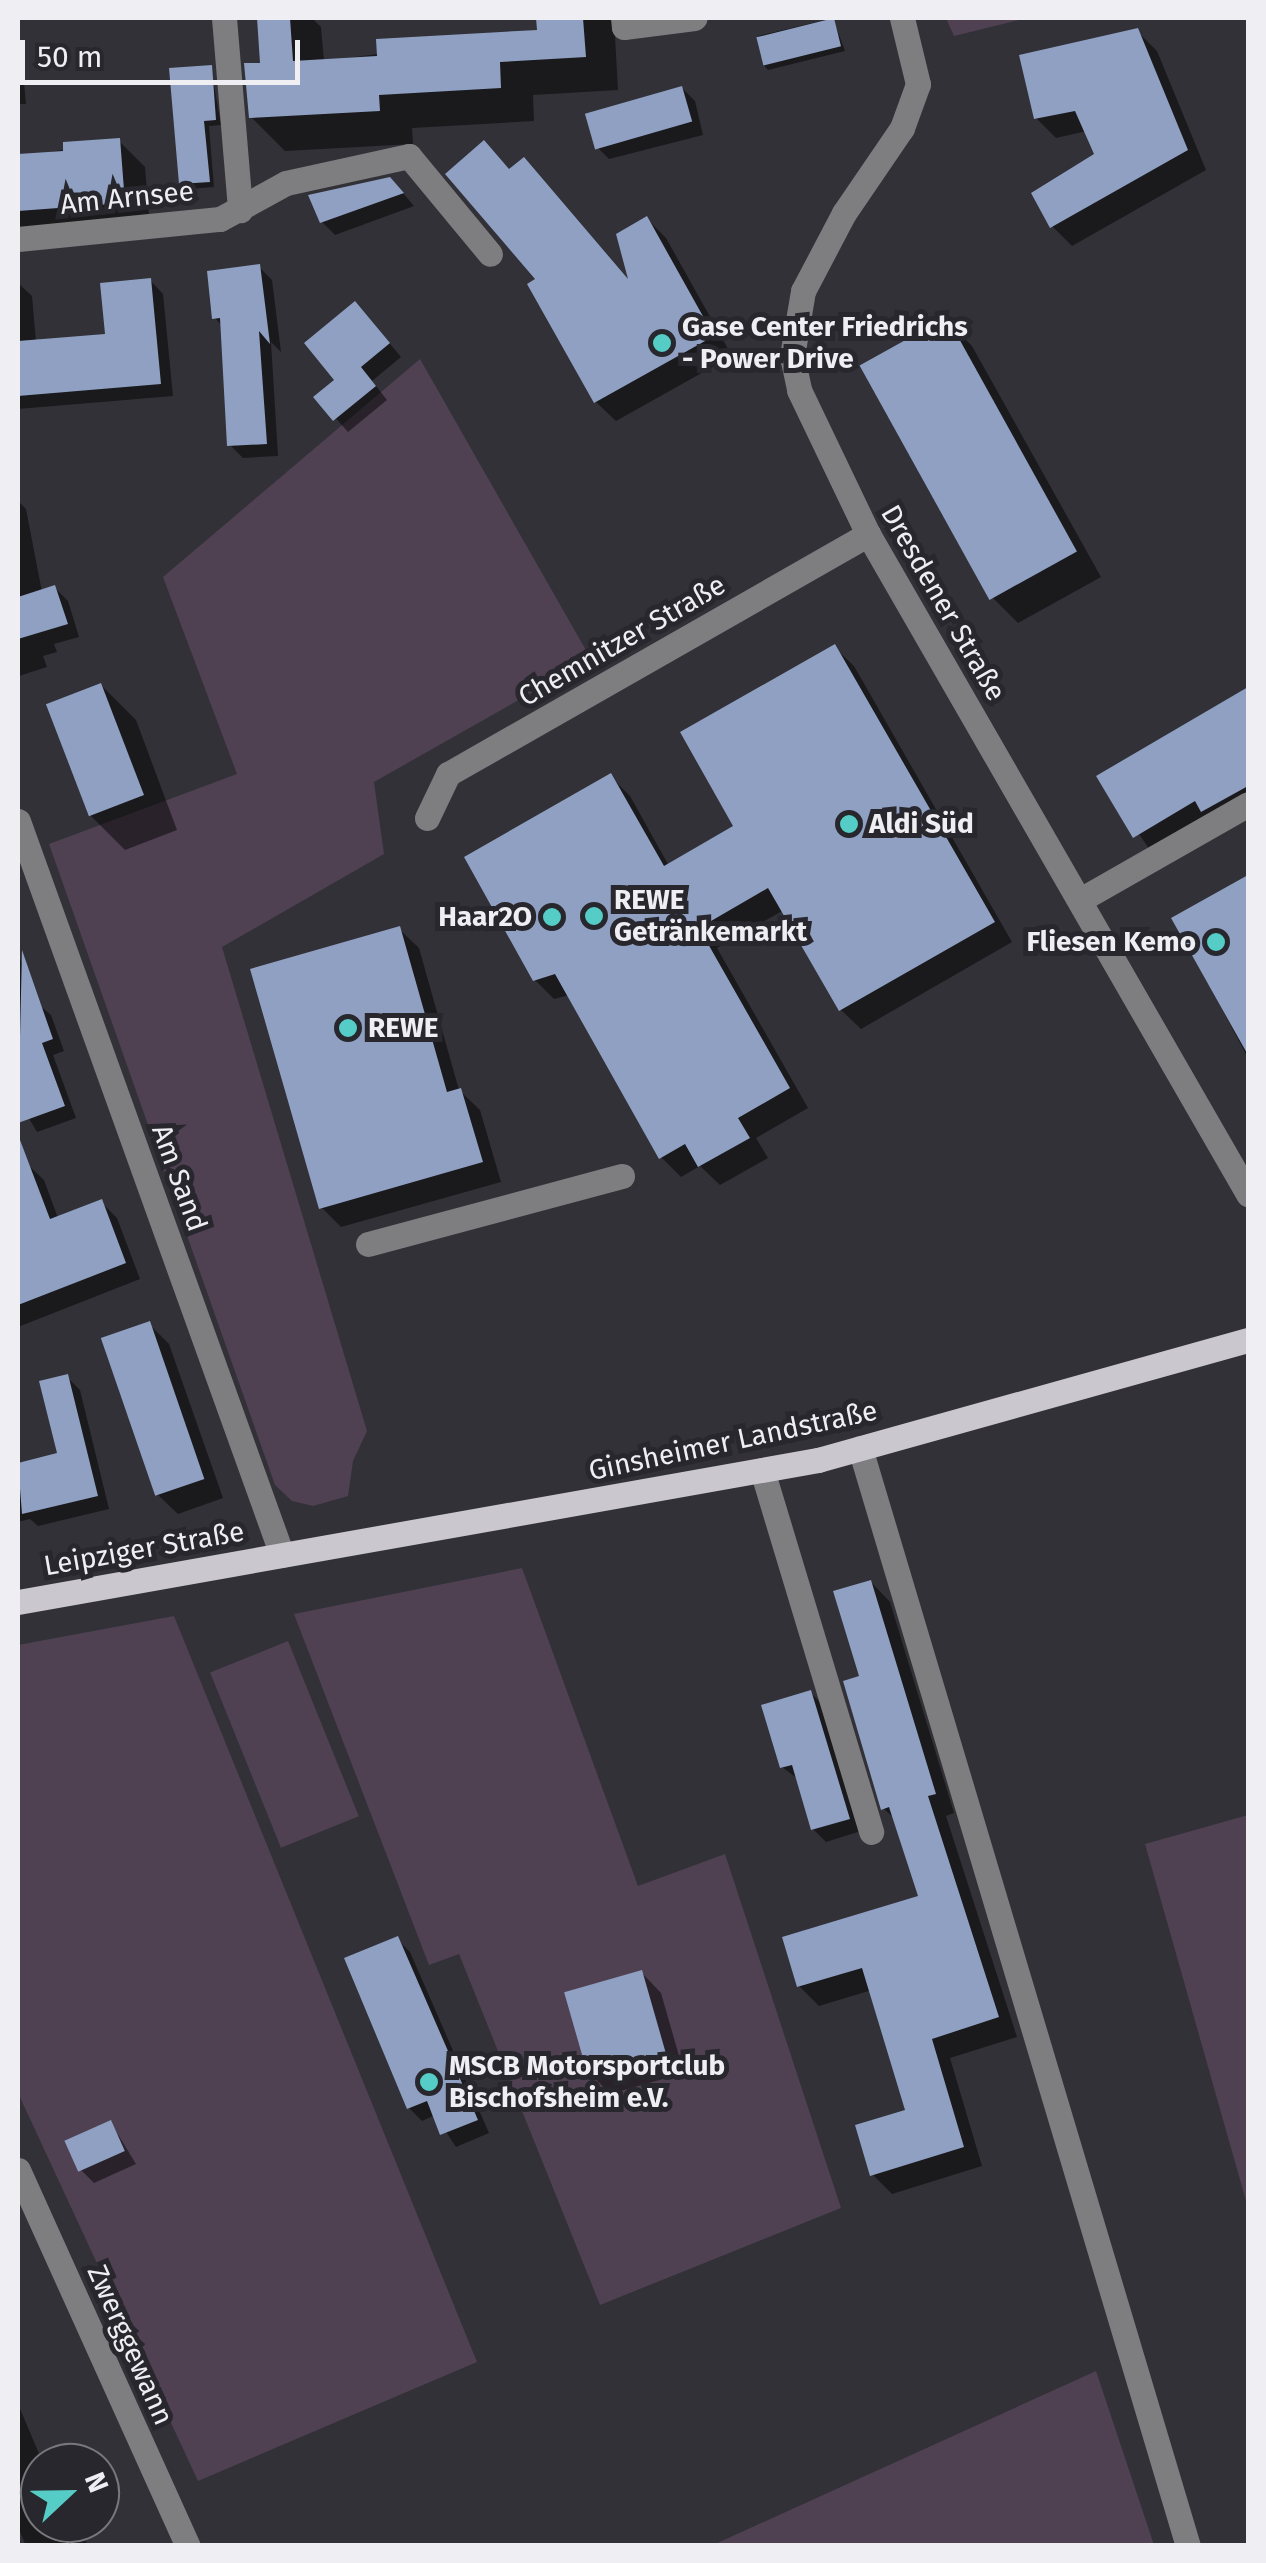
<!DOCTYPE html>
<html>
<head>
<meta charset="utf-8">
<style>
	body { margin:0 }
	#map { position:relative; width:1266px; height:2563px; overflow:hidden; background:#313137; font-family:"Fira Sans",sans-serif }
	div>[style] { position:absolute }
	.green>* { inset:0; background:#4f4152; transform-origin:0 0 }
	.shadow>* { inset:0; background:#0007 }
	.building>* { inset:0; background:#8fa0c3; transform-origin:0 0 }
	.minor>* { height:25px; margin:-12.5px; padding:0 12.5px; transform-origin:12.5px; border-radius:12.5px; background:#7e7d80 }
	.major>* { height:25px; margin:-12.5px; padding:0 12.5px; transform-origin:12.5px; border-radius:12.5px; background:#cac8ce }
	.dots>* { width:28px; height:28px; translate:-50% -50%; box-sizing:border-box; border:5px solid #27272d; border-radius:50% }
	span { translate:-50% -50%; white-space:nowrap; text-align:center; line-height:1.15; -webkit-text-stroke:10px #27272d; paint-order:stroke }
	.street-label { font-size:28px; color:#efeff3 }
	.poi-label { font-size:28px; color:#efeff3; font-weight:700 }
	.left { translate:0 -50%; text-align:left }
	.right { translate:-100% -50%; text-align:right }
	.frame { position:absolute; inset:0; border:20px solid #efeff3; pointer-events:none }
	.north { position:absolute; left:20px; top:2443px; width:100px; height:100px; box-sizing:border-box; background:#27272d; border:2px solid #77777c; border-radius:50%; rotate:68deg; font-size:28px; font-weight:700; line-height:40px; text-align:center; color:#efeff3 }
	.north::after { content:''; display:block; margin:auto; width:35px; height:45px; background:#55cdc6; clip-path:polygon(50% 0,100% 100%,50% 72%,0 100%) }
	.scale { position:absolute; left:20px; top:40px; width:280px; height:45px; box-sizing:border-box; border:5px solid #efeff3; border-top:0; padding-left:12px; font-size:30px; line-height:35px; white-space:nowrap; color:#efeff3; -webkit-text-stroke:8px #27272d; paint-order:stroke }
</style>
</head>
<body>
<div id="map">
	<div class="green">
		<i style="clip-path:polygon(946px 18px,1027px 18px,954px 36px)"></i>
		<i style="clip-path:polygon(420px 359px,591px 659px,374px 782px,384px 854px,222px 947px,367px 1431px,353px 1461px,348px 1496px,313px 1506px,292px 1501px,275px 1485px,49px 844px,237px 774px,163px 577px)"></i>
		<i style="clip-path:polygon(522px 1568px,638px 1886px,725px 1854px,841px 2208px,600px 2305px,459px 1954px,429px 1965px,294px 1614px)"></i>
		<i style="clip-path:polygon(174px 1616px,477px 2362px,198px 2481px,18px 2093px,18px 1645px)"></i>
		<i style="left:288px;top:1641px;width:189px;height:84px;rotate:68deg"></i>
		<i style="clip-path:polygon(1248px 1815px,1248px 2208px,1145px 1844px)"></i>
		<i style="clip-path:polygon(1096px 2371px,1154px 2545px,713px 2545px)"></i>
	</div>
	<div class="shadow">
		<i style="clip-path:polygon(18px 18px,26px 104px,18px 104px)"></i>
		<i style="clip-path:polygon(260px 18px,312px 18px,321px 27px,324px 61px,540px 33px,539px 18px,614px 18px,618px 90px,533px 95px,534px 121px,412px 128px,413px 144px,285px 151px,251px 117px,263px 65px)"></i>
		<i style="clip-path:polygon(833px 18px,845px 51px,768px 70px,763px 64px,758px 36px)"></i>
		<i style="clip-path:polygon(1137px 31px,1157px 51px,1206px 170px,1072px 246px,1052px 226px,1097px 155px,1087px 131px,1056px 138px,1036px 118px)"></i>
		<i style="clip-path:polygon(211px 68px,221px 125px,209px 126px,214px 187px,188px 189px,182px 183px)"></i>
		<i style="clip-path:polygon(682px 88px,695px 101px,703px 135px,609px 159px,596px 146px)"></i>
		<i style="clip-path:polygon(119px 141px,145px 167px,150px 229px,18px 238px,18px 157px)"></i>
		<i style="clip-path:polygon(524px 160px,631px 284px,647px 219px,666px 238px,732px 356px,616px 421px,596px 402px,530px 285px,539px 280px,510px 171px)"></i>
		<i style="clip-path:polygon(403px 193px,414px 206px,335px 235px,322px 222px)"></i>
		<i style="clip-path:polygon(259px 267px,272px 280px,281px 352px,271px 342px,278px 456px,243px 458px,230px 445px,223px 327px,215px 318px)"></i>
		<i style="clip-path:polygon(150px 280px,163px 294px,173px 396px,18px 409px,18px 283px,32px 296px,36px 342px,108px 337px)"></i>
		<i style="clip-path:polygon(368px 317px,401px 357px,372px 381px,387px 400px,348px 432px,317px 397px,337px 380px)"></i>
		<i style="clip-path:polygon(946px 320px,972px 346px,1101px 577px,1018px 623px,993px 598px)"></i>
		<i style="clip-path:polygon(18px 501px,26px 509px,42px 592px,55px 588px,68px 601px,79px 637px,54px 644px,57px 652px,43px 656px,47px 667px,19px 676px)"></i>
		<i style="clip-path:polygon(834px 647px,854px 666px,1012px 942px,861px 1029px,841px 1010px,784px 910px,717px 948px,808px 1108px,756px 1138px,768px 1158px,720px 1185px,700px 1166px,681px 1177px,661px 1157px,569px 995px,554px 999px,535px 980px,610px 776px,630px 796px,669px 866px,736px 827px)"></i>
		<i style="clip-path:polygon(101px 685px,136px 720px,177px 830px,125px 850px,90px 815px)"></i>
		<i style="clip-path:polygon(1248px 690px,1248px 815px,1154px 856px,1100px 777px)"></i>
		<i style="clip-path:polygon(1248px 877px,1248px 1058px,1174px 919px)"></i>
		<i style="clip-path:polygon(399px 929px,419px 948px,459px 1090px,480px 1110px,501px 1182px,341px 1227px,322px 1208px)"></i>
		<i style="clip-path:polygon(18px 953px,37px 1003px,51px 1015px,64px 1051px,53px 1055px,76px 1118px,37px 1132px,18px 1100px)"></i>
		<i style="clip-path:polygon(27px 1164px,44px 1180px,58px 1218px,101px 1202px,117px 1218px,140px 1279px,18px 1327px,18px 1168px)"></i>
		<i style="clip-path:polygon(149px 1324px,169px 1344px,223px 1498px,178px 1514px,158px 1495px)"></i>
		<i style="clip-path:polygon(67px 1377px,80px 1390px,109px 1509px,38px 1526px,30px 1519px,18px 1522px,18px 1465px,60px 1455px)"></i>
		<i style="clip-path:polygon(871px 1582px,890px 1602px,954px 1813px,946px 1816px,1017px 2037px,950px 2058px,982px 2166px,892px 2194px,872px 2174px,908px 2112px,872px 1990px,819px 2006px,799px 1986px,921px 1898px,896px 1820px,883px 1808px,862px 1678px)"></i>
		<i style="clip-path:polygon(811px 1693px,824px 1706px,861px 1831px,826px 1842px,813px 1829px,798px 1779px,782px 1767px)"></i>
		<i style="clip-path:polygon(397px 1939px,410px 1952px,489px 2133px,456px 2147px,435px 2115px,422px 2121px,409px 2108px)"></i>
		<i style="clip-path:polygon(642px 1973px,661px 1993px,684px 2073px,610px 2094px,591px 2074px)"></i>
		<i style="clip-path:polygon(111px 2123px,136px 2164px,94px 2183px,81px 2170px)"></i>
		<i style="clip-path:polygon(18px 2404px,43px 2463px,40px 2523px,78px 2523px,88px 2546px,26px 2546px,18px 2527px)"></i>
	</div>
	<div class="building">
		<i style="clip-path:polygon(257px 18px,290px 18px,293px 61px,377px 56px,376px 39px,537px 30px,536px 18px,583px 18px,586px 57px,500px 62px,501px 88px,379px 95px,380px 111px,249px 118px,244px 63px,260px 63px)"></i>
		<i style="left:834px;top:18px;width:29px;height:80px;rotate:76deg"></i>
		<i style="clip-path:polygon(1138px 28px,1188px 150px,1050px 228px,1031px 193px,1094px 154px,1075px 111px,1034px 119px,1019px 55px)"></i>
		<i style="clip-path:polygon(212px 65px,216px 120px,204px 121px,210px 182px,179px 184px,169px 68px)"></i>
		<i style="left:682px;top:86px;width:37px;height:101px;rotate:74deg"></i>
		<i style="clip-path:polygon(120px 138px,125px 203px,18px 211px,18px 154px,63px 151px,63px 142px)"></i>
		<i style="clip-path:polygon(484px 140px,509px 169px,524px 157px,628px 279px,616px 234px,647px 216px,714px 336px,594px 403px,527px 284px,535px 279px,445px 174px)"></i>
		<i style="clip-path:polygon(390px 177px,404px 193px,320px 223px,308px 195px)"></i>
		<i style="clip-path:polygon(260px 264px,270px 344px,259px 331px,267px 444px,227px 446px,220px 318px,212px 319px,207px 271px)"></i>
		<i style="clip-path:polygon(151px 278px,161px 384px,18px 396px,18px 341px,105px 334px,100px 283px)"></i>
		<i style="clip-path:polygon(355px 301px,390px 343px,361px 367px,376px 386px,333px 421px,313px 397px,334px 380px,304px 343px)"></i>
		<i style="left:947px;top:317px;width:268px;height:100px;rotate:61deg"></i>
		<i style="clip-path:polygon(55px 585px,68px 624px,18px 639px,18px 597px)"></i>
		<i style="clip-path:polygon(835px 644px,995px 922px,839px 1011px,768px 888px,699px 928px,790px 1088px,738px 1118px,750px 1138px,698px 1167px,685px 1144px,659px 1159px,555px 974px,533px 981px,464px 857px,611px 773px,664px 866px,733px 826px,680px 732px)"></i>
		<i style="left:101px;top:683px;width:120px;height:59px;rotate:69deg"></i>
		<i style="clip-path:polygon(1248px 687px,1248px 786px,1201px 812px,1195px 801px,1133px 838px,1096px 776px)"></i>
		<i style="clip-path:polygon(1248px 875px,1248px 1055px,1171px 918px)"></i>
		<i style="clip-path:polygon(400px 926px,447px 1092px,461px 1088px,483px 1162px,319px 1209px,250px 969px)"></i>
		<i style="clip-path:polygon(22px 950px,53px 1039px,42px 1043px,65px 1106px,18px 1123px)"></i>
		<i style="clip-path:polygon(20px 1140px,50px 1219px,102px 1199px,126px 1263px,18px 1305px)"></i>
		<i style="left:150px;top:1321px;width:167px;height:52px;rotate:71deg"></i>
		<i style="clip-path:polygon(68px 1374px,98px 1496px,22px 1514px,18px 1463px,57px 1453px,39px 1381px)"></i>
		<i style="clip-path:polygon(871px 1580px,936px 1794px,928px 1796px,999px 2017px,932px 2039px,964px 2147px,870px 2176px,855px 2125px,905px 2110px,862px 1968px,797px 1987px,782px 1937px,918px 1896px,889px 1807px,881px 1810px,843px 1681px,859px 1676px,833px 1591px)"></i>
		<i style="clip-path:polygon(811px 1690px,850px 1819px,811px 1830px,792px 1765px,780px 1768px,761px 1705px)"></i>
		<i style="clip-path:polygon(398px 1936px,478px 2120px,440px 2135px,427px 2101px,407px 2109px,344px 1958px)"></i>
		<i style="left:642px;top:1970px;width:86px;height:81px;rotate:74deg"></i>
		<i style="left:111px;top:2120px;width:34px;height:51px;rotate:66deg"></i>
	</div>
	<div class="minor">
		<i style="left:224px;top:18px;width:193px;rotate:85.2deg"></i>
		<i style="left:623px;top:18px;width:9px;rotate:84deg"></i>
		<i style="left:624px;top:27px;width:71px;rotate:-7.3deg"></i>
		<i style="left:902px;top:18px;width:68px;rotate:76.4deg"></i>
		<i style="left:918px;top:84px;width:47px;rotate:110deg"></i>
		<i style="left:902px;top:128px;width:103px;rotate:124.3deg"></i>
		<i style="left:844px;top:213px;width:88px;rotate:117.7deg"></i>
		<i style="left:803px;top:291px;width:66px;rotate:99.6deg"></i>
		<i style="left:792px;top:356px;width:35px;rotate:78deg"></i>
		<i style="left:799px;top:390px;width:160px;rotate:64.4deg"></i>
		<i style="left:868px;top:534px;width:762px;rotate:60.07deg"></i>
		<i style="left:18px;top:239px;width:203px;rotate:-5.7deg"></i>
		<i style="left:220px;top:219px;width:75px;rotate:-28.6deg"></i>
		<i style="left:286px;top:183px;width:126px;rotate:-12.4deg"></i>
		<i style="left:409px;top:156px;width:127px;rotate:50.4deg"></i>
		<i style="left:427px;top:818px;width:49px;rotate:-64.5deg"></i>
		<i style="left:448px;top:774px;width:484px;rotate:-29.7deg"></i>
		<i style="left:18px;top:821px;width:780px;rotate:70.22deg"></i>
		<i style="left:1080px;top:900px;width:193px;rotate:-29.7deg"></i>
		<i style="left:368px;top:1244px;width:263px;rotate:-15deg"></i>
		<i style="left:860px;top:1448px;width:1146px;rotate:73.37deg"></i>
		<i style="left:762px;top:1470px;width:378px;rotate:73.2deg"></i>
		<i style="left:18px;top:2170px;width:413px;rotate:65.7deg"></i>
	</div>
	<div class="major">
		<i style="left:18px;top:1602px;width:813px;rotate:-10.07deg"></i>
		<i style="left:818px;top:1460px;width:446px;rotate:-15.6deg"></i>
	</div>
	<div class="dots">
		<i style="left:662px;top:343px;background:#55cdc6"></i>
		<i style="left:849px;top:824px;background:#55cdc6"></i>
		<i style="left:594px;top:916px;background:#55cdc6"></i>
		<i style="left:552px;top:917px;background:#55cdc6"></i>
		<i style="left:1216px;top:942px;background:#55cdc6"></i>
		<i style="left:348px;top:1028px;background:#55cdc6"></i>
		<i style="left:429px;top:2082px;background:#55cdc6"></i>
	</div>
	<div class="street-label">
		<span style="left:127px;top:198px;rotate:-6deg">Am Arnsee</span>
		<span style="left:943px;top:603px;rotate:60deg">Dresdener Straße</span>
		<span style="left:622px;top:641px;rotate:-30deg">Chemnitzer Straße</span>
		<span style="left:179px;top:1178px;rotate:70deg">Am Sand</span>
		<span style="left:733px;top:1441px;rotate:-12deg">Ginsheimer Landstraße</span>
		<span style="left:144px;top:1549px;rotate:-10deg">Leipziger Straße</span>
		<span style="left:130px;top:2345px;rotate:66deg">Zwerggewann</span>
	</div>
	<div class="poi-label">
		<span class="left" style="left:682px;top:343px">Gase Center Friedrichs<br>- Power Drive</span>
		<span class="left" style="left:869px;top:824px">Aldi Süd</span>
		<span class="left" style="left:614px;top:916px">REWE<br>Getränkemarkt</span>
		<span class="right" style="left:532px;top:917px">Haar2O</span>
		<span class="right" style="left:1196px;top:942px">Fliesen Kemo</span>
		<span class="left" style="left:368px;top:1028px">REWE</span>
		<span class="left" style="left:449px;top:2082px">MSCB Motorsportclub<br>Bischofsheim e.V.</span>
	</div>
	<div class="frame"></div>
	<div class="north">N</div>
	<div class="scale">50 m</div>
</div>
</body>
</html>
